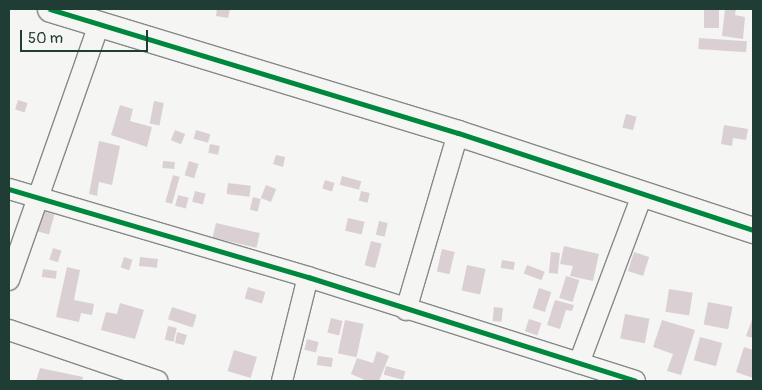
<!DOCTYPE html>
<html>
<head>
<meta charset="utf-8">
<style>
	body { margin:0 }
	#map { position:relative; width:762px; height:390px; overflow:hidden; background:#f5f5f3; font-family:Pangolin,sans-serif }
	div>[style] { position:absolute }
	.building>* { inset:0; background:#dad0d4; transform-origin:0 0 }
	.roads { filter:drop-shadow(1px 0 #858a88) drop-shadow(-1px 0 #858a88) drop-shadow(0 1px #858a88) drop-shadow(0 -1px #858a88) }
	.minor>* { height:20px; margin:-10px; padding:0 10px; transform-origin:10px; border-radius:10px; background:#f5f5f3 }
	.tertiary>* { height:25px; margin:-12.5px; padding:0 12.5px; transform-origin:12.5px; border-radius:12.5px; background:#f5f5f3 }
	.cycleway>* { height:5px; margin:-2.5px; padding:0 2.5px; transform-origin:2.5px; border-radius:2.5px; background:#00873e }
	span { translate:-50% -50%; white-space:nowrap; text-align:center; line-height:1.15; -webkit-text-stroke:4.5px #f6f6f2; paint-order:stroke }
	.frame { position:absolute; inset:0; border:10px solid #1f3d34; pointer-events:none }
	.scale { position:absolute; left:20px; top:30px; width:128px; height:22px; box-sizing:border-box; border:2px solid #1f3d34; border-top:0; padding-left:6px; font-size:15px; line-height:18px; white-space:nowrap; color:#1f3d34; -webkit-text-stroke:4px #f6f6f2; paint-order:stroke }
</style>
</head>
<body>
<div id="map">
	<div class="building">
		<i style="clip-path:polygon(217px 9px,230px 9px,228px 18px,216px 16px)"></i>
		<i style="left:704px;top:9px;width:15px;height:19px"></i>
		<i style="clip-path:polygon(725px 9px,736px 9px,735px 15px,745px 17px,743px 39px,722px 36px)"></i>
		<i style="left:699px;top:38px;width:48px;height:11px;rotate:4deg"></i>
		<i style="left:18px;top:100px;width:10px;height:10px;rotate:17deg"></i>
		<i style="left:154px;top:101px;width:10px;height:23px;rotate:11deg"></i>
		<i style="clip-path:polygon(120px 105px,133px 109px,130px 121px,152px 127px,147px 147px,111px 135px)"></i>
		<i style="left:626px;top:114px;width:11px;height:14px;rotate:15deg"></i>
		<i style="clip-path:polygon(724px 125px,748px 129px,746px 140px,733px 138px,732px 146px,721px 144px)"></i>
		<i style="left:175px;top:130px;width:11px;height:11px;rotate:22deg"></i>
		<i style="left:196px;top:130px;width:15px;height:9px;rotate:16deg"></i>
		<i style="clip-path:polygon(99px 141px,120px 146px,112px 185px,99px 182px,97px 196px,89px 194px)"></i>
		<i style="left:210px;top:144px;width:10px;height:9px;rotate:11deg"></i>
		<i style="clip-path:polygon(276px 155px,285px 157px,283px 167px,273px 164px)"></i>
		<i style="left:163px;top:161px;width:12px;height:7px;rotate:5deg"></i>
		<i style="left:189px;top:161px;width:10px;height:15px;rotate:17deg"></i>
		<i style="left:173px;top:175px;width:7px;height:28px;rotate:16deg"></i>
		<i style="left:342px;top:176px;width:20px;height:9px;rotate:15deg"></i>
		<i style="left:325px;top:180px;width:10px;height:9px;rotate:17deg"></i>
		<i style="left:228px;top:183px;width:23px;height:11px;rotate:7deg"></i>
		<i style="left:266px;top:185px;width:11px;height:14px;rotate:22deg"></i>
		<i style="left:195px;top:191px;width:11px;height:11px;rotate:15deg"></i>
		<i style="left:361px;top:191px;width:9px;height:10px;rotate:13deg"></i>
		<i style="left:178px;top:195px;width:11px;height:11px;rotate:15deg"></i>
		<i style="left:253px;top:197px;width:8px;height:13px;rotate:14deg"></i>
		<i style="left:39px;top:210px;width:16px;height:21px;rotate:15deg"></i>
		<i style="left:348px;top:218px;width:17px;height:13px;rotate:13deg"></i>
		<i style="left:379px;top:221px;width:9px;height:14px;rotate:13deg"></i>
		<i style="left:216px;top:223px;width:45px;height:15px;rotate:13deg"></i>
		<i style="left:371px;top:241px;width:11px;height:25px;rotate:15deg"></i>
		<i style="clip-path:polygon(564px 246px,599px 254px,593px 281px,570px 276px,573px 266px,560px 264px)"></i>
		<i style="left:53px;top:248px;width:9px;height:12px;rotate:18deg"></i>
		<i style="left:442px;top:249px;width:13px;height:23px;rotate:13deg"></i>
		<i style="left:551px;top:252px;width:9px;height:21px;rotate:6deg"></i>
		<i style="left:634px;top:252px;width:16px;height:20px;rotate:18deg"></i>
		<i style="left:124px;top:257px;width:9px;height:11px;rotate:18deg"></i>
		<i style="left:140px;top:257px;width:18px;height:9px;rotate:6deg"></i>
		<i style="left:502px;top:260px;width:13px;height:8px;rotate:9deg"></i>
		<i style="left:467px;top:265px;width:19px;height:26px;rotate:12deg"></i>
		<i style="left:527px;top:265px;width:19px;height:9px;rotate:21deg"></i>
		<i style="clip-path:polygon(67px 267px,80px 270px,74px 300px,94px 304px,92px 315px,81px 313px,79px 322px,56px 317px)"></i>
		<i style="left:43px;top:269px;width:14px;height:8px;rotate:8deg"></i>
		<i style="left:566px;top:276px;width:14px;height:23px;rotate:17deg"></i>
		<i style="left:248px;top:287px;width:18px;height:12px;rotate:16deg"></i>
		<i style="left:539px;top:288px;width:13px;height:21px;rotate:18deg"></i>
		<i style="left:669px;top:289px;width:24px;height:23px;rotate:9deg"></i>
		<i style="clip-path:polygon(555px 300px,574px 305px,572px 311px,566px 310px,560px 329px,547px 325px)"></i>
		<i style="left:708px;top:302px;width:25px;height:23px;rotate:11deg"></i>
		<i style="clip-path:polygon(120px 303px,144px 310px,135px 339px,101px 330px,106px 312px,117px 314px)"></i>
		<i style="left:172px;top:307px;width:26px;height:13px;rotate:18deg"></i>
		<i style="left:494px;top:307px;width:9px;height:14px;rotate:6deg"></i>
		<i style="left:625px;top:314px;width:25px;height:25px;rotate:11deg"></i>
		<i style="clip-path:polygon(753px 317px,753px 338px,746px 336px)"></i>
		<i style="left:331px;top:318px;width:12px;height:15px;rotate:14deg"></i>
		<i style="left:529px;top:319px;width:13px;height:13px;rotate:18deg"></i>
		<i style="left:345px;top:320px;width:19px;height:34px;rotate:12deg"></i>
		<i style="clip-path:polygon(662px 320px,695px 330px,681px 375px,667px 371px,673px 354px,653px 347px)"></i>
		<i style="left:168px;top:326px;width:9px;height:14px;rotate:13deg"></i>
		<i style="clip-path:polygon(177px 332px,187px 335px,184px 345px,175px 343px)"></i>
		<i style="left:700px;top:337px;width:23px;height:24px;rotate:15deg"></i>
		<i style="left:307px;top:339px;width:12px;height:11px;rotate:14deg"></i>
		<i style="clip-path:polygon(744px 347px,753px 350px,753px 378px,736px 372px)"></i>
		<i style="left:234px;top:350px;width:24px;height:22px;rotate:17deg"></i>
		<i style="clip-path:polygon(377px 351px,389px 356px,379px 381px,367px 381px,351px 374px,357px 358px,373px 363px)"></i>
		<i style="left:318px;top:356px;width:15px;height:9px;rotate:8deg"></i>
		<i style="left:386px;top:366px;width:20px;height:9px;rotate:15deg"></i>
		<i style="clip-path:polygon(40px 368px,83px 377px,82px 381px,36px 381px)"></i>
	</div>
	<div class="roads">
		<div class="minor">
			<i style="left:9px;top:189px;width:312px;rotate:16.4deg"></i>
			<i style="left:308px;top:277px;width:343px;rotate:17.6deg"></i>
			<i style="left:9px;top:280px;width:271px;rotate:-70.6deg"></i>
			<i style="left:406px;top:310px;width:184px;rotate:-73.6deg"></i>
			<i style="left:9px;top:330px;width:157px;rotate:18.9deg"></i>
			<i style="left:579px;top:363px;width:182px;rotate:-69.4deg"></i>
			<i style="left:282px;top:381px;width:107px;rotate:-76deg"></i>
		</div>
		<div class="tertiary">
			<i style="left:50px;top:9px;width:426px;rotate:16.9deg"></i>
			<i style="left:458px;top:133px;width:311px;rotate:18.2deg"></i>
		</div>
	</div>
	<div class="cycleway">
		<i style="left:50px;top:9px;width:426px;rotate:16.9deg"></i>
		<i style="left:458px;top:133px;width:311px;rotate:18.2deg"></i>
		<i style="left:9px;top:189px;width:312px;rotate:16.4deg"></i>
		<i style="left:308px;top:277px;width:343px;rotate:17.6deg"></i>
	</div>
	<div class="frame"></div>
	<div class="scale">50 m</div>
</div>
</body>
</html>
